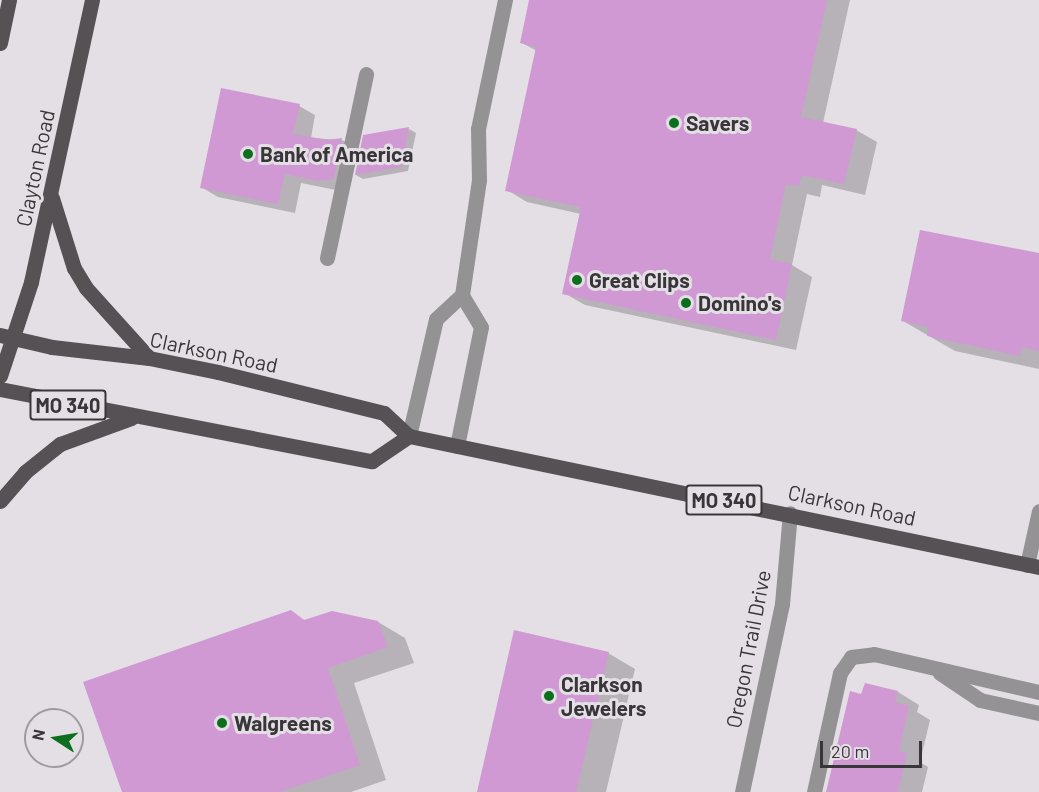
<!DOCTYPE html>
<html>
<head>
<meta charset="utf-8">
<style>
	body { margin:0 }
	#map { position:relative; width:1039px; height:792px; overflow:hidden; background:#e4dfe5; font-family:Barlow,sans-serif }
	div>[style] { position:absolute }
	.shadow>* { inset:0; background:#0003 }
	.building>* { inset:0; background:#d099d4 }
	.minor>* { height:15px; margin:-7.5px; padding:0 7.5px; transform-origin:7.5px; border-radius:7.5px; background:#949294 }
	.major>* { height:15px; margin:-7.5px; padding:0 7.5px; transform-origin:7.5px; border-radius:7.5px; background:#555155 }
	.dots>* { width:16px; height:16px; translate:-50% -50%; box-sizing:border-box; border:3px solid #e4dfe5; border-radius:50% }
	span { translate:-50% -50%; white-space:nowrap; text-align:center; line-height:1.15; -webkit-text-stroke:6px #e4dfe5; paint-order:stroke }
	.shield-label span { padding:2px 4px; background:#e4dfe5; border:2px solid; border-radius:4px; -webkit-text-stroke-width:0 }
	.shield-label { font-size:20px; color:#393639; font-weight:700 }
	.poi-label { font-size:21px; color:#393639; font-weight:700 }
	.left { translate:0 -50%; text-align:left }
	.street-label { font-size:21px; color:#393639 }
	.north { position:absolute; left:24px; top:708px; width:60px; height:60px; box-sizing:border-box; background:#e4dfe5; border:2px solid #a09ba0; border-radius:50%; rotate:282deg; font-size:16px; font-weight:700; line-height:24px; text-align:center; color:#393639 }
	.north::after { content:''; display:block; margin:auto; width:21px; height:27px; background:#0c6f1d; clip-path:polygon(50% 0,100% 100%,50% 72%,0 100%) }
	.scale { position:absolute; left:820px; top:741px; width:102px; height:27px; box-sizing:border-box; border:3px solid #393639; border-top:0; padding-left:8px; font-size:18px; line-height:21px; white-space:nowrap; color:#393639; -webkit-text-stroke:4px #e4dfe5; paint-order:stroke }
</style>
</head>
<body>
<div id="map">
	<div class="shadow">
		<i style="clip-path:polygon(531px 0,850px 0,823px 123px,856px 130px,877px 142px,865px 195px,822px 185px,820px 197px,807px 194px,792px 265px,812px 277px,796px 350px,585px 305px,564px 293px,581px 214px,527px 202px,507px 190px,537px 51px,522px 43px)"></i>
		<i style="clip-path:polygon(299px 106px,315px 115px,311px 138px,342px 140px,358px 149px,350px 188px,336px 190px,301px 183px,295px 213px,218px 197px,201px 187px)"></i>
		<i style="clip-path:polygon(409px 129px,416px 133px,408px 171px,363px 179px,356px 175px,364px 136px)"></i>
		<i style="clip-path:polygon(1039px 255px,1039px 369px,955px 351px,903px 321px)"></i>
		<i style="clip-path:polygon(290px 612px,306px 621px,378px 622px,405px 638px,414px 663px,354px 683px,386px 780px,351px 792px,124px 792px)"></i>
		<i style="clip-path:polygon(608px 653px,635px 669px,606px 792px,479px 792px)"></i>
		<i style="clip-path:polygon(898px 692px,919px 705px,917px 712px,930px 720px,920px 762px,928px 767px,922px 792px,827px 792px,863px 696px)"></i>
	</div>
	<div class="building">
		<i style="clip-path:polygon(529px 0,827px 0,801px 117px,857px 129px,844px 184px,802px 175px,799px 186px,786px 184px,770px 259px,792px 264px,776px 340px,562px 294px,581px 207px,505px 191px,536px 47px,520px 43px)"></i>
		<i style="clip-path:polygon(221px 88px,300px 104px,293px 134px,328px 140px,342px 138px,334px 179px,318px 181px,285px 174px,278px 204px,200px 188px)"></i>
		<i style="clip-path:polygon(409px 127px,401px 167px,355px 175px,363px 135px)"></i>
		<i style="clip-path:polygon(920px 230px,1039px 253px,1039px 351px,1022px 347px,1020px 356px,927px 336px,929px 327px,901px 321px)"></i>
		<i style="clip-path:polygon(291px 610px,304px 620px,332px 611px,378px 621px,388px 647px,328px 668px,360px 765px,279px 792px,122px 792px,83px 682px)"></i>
		<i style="clip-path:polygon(514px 630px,609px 652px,576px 792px,477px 792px)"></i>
		<i style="clip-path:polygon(865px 683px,898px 691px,895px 702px,909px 706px,899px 751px,907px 753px,898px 792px,826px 792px,850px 691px,861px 694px)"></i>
	</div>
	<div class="minor">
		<i style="left:327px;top:258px;width:188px;rotate:-78deg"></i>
		<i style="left:409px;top:436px;width:120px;rotate:-77deg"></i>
		<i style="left:436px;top:319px;width:35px;rotate:-43deg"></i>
		<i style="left:457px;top:446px;width:121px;rotate:-78.6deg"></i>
		<i style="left:481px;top:327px;width:37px;rotate:-121deg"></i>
		<i style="left:462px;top:295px;width:116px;rotate:-81.6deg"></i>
		<i style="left:479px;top:180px;width:51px;rotate:-91.1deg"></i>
		<i style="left:478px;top:129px;width:132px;rotate:-78.2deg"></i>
		<i style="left:1027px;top:565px;width:55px;rotate:-77.5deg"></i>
		<i style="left:940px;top:673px;width:48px;rotate:34deg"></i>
		<i style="left:980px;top:700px;width:60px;rotate:12.4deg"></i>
		<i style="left:742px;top:792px;width:192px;rotate:-78deg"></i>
		<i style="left:782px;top:604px;width:91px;rotate:-85deg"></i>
		<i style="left:814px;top:792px;width:122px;rotate:-77.7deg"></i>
		<i style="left:840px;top:673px;width:19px;rotate:-55deg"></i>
		<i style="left:851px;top:657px;width:23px;rotate:-7deg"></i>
		<i style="left:874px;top:654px;width:169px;rotate:13deg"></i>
	</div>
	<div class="major">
		<i style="left:0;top:43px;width:44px;rotate:-78.2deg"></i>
		<i style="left:52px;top:198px;width:73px;rotate:72.6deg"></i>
		<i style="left:74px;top:268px;width:23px;rotate:59deg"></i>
		<i style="left:86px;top:288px;width:94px;rotate:48deg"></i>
		<i style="left:0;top:335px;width:53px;rotate:13deg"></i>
		<i style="left:52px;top:347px;width:98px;rotate:6.5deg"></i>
		<i style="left:149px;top:358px;width:70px;rotate:11.5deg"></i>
		<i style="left:218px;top:372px;width:171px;rotate:13.9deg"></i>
		<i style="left:384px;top:413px;width:34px;rotate:43deg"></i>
		<i style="left:409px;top:436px;width:643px;rotate:11.75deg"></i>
		<i style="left:0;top:376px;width:99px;rotate:-71.7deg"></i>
		<i style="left:31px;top:282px;width:289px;rotate:-77.8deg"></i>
		<i style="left:0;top:389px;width:379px;rotate:11deg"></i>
		<i style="left:372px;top:461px;width:45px;rotate:-34deg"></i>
		<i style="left:0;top:501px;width:38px;rotate:-49deg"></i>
		<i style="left:25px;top:472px;width:45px;rotate:-38.7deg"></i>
		<i style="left:60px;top:444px;width:76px;rotate:-20.1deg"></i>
	</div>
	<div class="dots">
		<i style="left:674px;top:123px;background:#0c6f1d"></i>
		<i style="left:248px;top:154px;background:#0c6f1d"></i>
		<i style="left:577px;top:280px;background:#0c6f1d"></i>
		<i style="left:686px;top:303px;background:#0c6f1d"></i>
		<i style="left:549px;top:696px;background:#0c6f1d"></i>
		<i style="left:222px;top:723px;background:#0c6f1d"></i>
	</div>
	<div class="shield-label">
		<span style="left:68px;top:405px">MO 340</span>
		<span style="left:724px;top:500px">MO 340</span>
	</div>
	<div class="poi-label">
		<span class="left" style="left:686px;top:123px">Savers</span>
		<span class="left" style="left:260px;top:154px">Bank of America</span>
		<span class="left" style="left:589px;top:280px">Great Clips</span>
		<span class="left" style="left:698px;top:303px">Domino's</span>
		<span class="left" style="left:561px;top:696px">Clarkson<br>Jewelers</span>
		<span class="left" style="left:234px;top:723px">Walgreens</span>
	</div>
	<div class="street-label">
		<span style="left:35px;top:168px;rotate:-78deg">Clayton Road</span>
		<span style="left:214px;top:352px;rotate:12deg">Clarkson Road</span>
		<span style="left:852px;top:505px;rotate:12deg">Clarkson Road</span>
		<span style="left:748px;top:649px;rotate:-79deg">Oregon Trail Drive</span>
	</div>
	<div class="north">N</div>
	<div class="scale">20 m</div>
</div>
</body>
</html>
